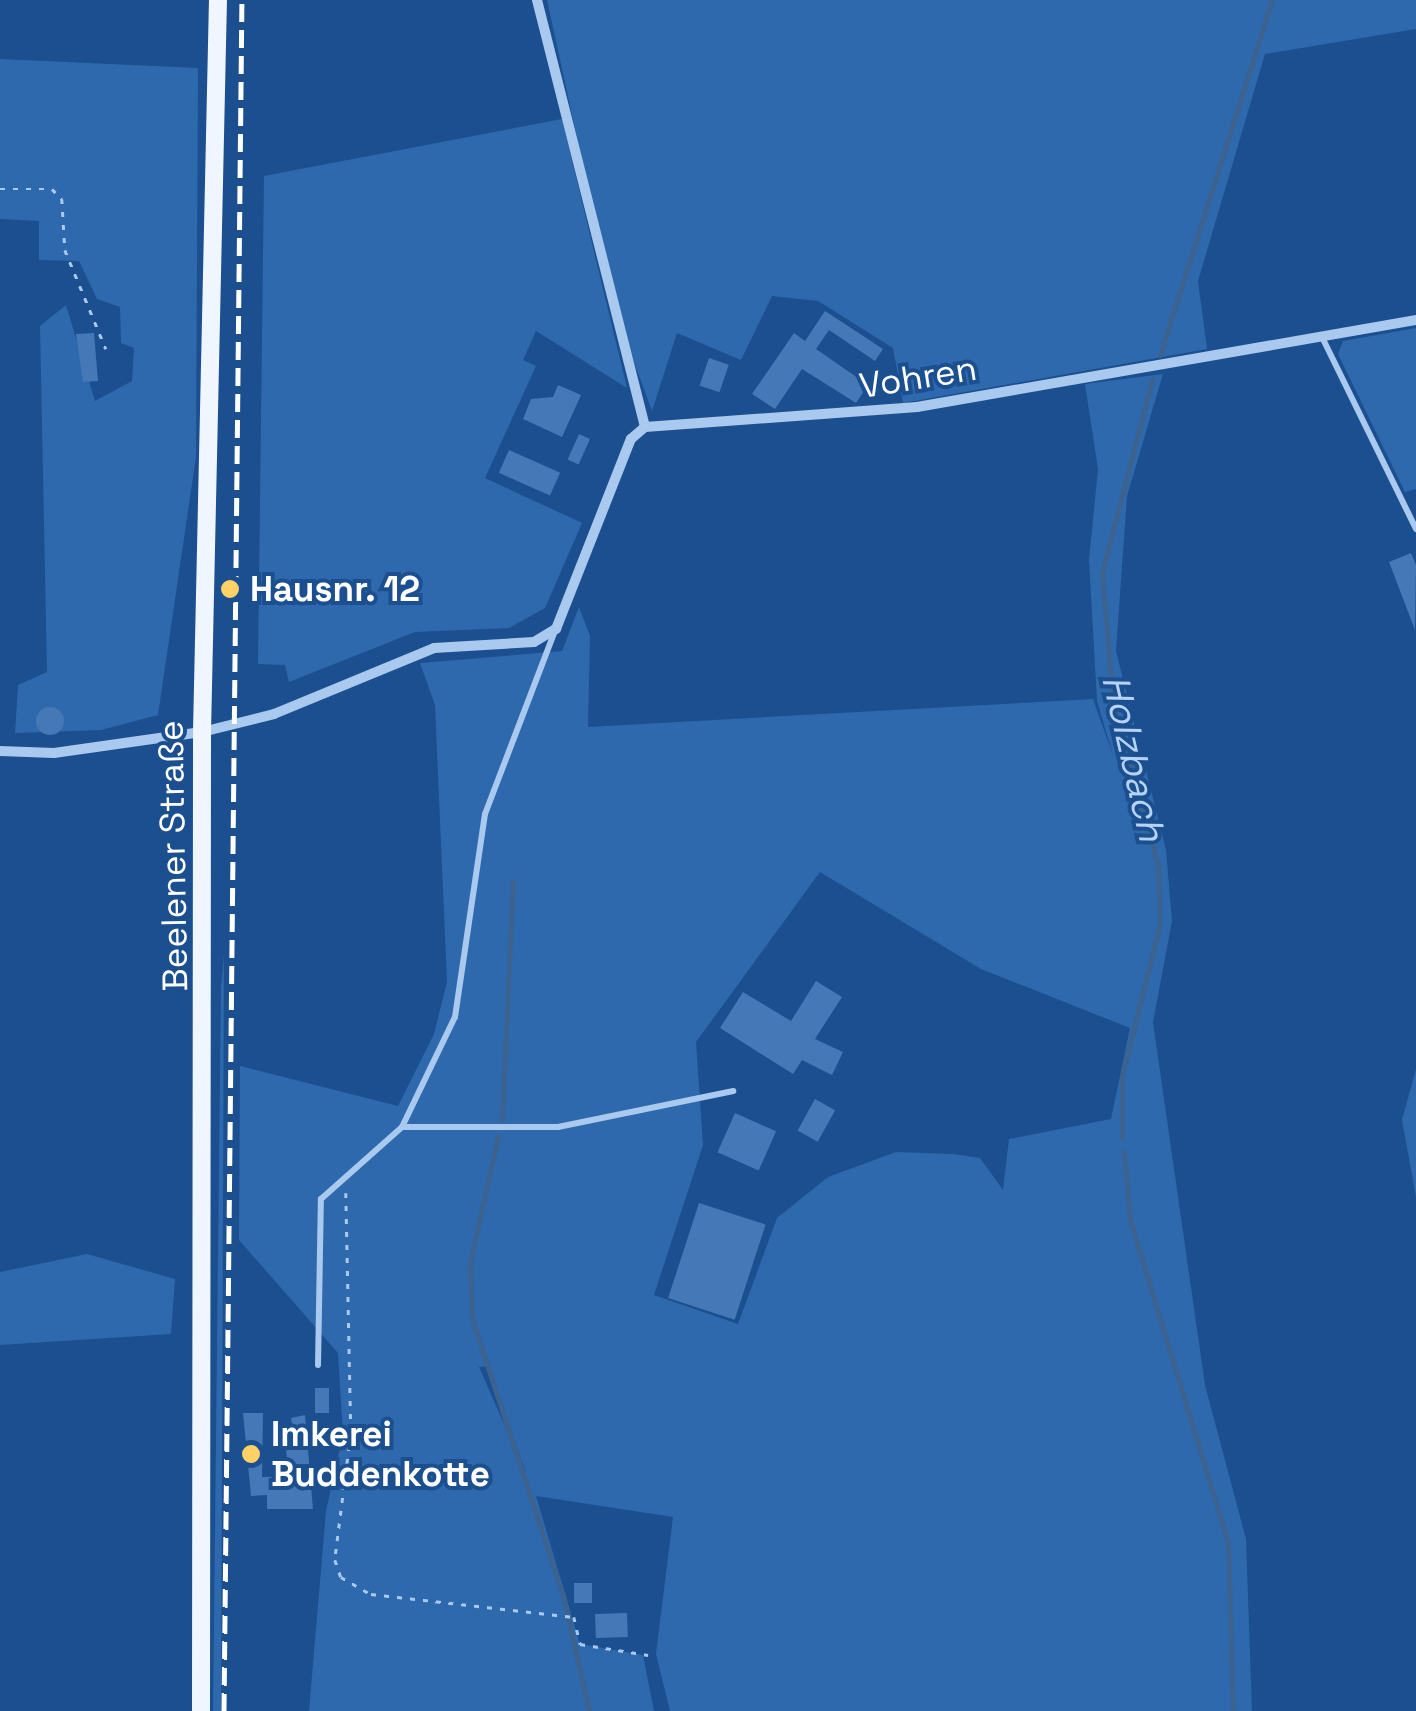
<!DOCTYPE html>
<html>
<head>
<meta charset="utf-8">
<style>
	body { margin:0 }
	#map { position:relative; width:1416px; height:1711px; overflow:hidden; background:#1b4f8f; font-family:"Space Grotesk",sans-serif }
	div>[style] { position:absolute }
	.green>* { inset:0; background:#2e69ad }
	.stream>* { height:5px; margin:-2.5px; padding:0 2.5px; transform-origin:2.5px; border-radius:2.5px; background:#3c6290 }
	.building>* { inset:0; background:#4478b7; transform-origin:0 0 }
	.round { border-radius:50% }
	.path>* { height:2.5px; margin-top:-1.25px; transform-origin:0; background:repeating-linear-gradient(90deg,#a9c9ee 0 5px,transparent 0 13px) }
	.service>* { height:6px; margin:-3px; padding:0 3px; transform-origin:3px; border-radius:3px; background:#a9c9ee }
	.minor>* { height:10px; margin:-5px; padding:0 5px; transform-origin:5px; border-radius:5px; background:#a9c9ee }
	.primary>* { height:18px; margin:-9px; padding:0 9px; transform-origin:9px; border-radius:9px; background:#f0f6ff }
	.rail>* { height:5px; margin-top:-2.5px; transform-origin:0; background:repeating-linear-gradient(90deg,#fff 0 18px,transparent 0 26px) }
	.dots>* { width:28px; height:28px; translate:-50% -50%; box-sizing:border-box; border:5px solid #1b4f8f; border-radius:50% }
	span { translate:-50% -50%; white-space:nowrap; text-align:center; line-height:1.15; -webkit-text-stroke:8px #1b4f8f; paint-order:stroke }
	.street-label { font-size:35px; color:#fff }
	.poi-label { font-size:35px; color:#fff; font-weight:700 }
	.left { translate:0 -50%; text-align:left }
	.water-label { font-size:38px; color:#b5d3f5; font-style:italic }
</style>
</head>
<body>
<div id="map">
	<div class="green">
		<i style="clip-path:polygon(547px 0,1416px 0,1416px 29px,1265px 54px,1198px 281px,1207px 349px,903px 403px,893px 348px,818px 301px,772px 296px,741px 360px,677px 333px,652px 411px,614px 308px)"></i>
		<i style="clip-path:polygon(0 59px,198px 68px,196px 457px,158px 715px,101px 730px,15px 733px,18px 685px,47px 672px,40px 326px,66px 305px,95px 401px,132px 381px,134px 348px,121px 343px,120px 307px,97px 299px,79px 261px,39px 260px,39px 221px,0 219px)"></i>
		<i style="clip-path:polygon(562px 119px,627px 388px,536px 331px,523px 360px,536px 366px,485px 478px,582px 523px,545px 608px,509px 628px,415px 632px,289px 682px,285px 665px,258px 664px,264px 176px)"></i>
		<i style="clip-path:polygon(1416px 328px,1416px 489px,1405px 492px,1338px 354px,1343px 341px)"></i>
		<i style="clip-path:polygon(evenodd,1163px 374px,1127px 496px,1116px 651px,1166px 850px,1172px 921px,1153px 1022px,1205px 1385px,1246px 1539px,1252px 1711px,670px 1711px,656px 1654px,673px 1517px,536px 1496px,580px 1644px,643px 1655px,654px 1711px,309px 1711px,326px 1511px,343px 1434px,338px 1353px,239px 1240px,240px 1066px,398px 1106px,434px 1034px,447px 982px,435px 705px,420px 663px,562px 651px,579px 607px,590px 636px,588px 727px,1093px 699px,1114px 758px,1097px 701px,1089px 560px,1098px 469px,1085px 384px,1163px 374px,820px 872px,981px 969px,1130px 1028px,1111px 1119px,1009px 1139px,1003px 1190px,980px 1158px,953px 1154px,896px 1152px,828px 1177px,777px 1218px,738px 1324px,654px 1295px,703px 1145px,696px 1042px,820px 872px,1163px 374px,488px 1366px,526px 1473px,526px 1474px,479px 1367px,488px 1366px)"></i>
		<i style="clip-path:polygon(224px 954px,221px 1711px,213px 1711px,221px 988px)"></i>
		<i style="clip-path:polygon(1416px 1069px,1416px 1197px,1402px 1120px)"></i>
		<i style="clip-path:polygon(87px 1254px,175px 1279px,171px 1334px,0 1345px,0 1272px)"></i>
	</div>
	<div class="stream">
		<i style="left:1160px;top:355px;width:372px;rotate:-72.5deg"></i>
		<i style="left:502px;top:1120px;width:240px;rotate:-87.4deg"></i>
		<i style="left:498px;top:1136px;width:129px;rotate:102.5deg"></i>
		<i style="left:470px;top:1262px;width:57px;rotate:88deg"></i>
		<i style="left:472px;top:1319px;width:291px;rotate:71.8deg"></i>
		<i style="left:563px;top:1595px;width:119px;rotate:77.4deg"></i>
		<i style="left:1122px;top:1138px;width:62px;rotate:-90deg"></i>
		<i style="left:1122px;top:1076px;width:157px;rotate:-76deg"></i>
		<i style="left:1160px;top:924px;width:58px;rotate:-92deg"></i>
		<i style="left:1158px;top:866px;width:170px;rotate:-105.3deg"></i>
		<i style="left:1113px;top:702px;width:129px;rotate:-94.9deg"></i>
		<i style="left:1102px;top:573px;width:200px;rotate:-75.5deg"></i>
		<i style="left:1124px;top:1152px;width:68px;rotate:85deg"></i>
		<i style="left:1130px;top:1220px;width:337px;rotate:73.1deg"></i>
		<i style="left:1228px;top:1542px;width:169px;rotate:88.3deg"></i>
	</div>
	<div class="building">
		<i style="clip-path:polygon(825px 311px,883px 349px,875px 361px,829px 330px,816px 349px,868px 385px,856px 403px,802px 369px,775px 409px,752px 394px,794px 333px,805px 341px)"></i>
		<i style="clip-path:polygon(94px 333px,98px 381px,83px 382px,76px 334px)"></i>
		<i style="left:709px;top:358px;width:21px;height:29px;rotate:19deg"></i>
		<i style="clip-path:polygon(558px 385px,581px 395px,562px 437px,523px 419px,531px 399px,553px 397px)"></i>
		<i style="left:579px;top:434px;width:12px;height:28px;rotate:24deg"></i>
		<i style="left:509px;top:450px;width:56px;height:25px;rotate:24deg"></i>
		<i style="clip-path:polygon(1411px 553px,1416px 565px,1415px 630px,1389px 562px)"></i>
		<i class="round" style="left:36px;top:707px;width:28px;height:28px"></i>
		<i style="clip-path:polygon(816px 981px,842px 997px,815px 1039px,843px 1052px,832px 1075px,802px 1060px,793px 1074px,720px 1028px,743px 992px,791px 1021px)"></i>
		<i style="left:815px;top:1099px;width:23px;height:36px;rotate:29deg"></i>
		<i style="left:735px;top:1113px;width:45px;height:43px;rotate:24deg"></i>
		<i style="left:699px;top:1203px;width:70px;height:100px;rotate:18deg"></i>
		<i style="left:315px;top:1388px;width:14px;height:25px"></i>
		<i style="clip-path:polygon(243px 1413px,263px 1413px,262px 1477px,289px 1477px,285px 1441px,295px 1439px,291px 1418px,305px 1415px,313px 1509px,267px 1509px,267px 1495px,251px 1496px)"></i>
		<i style="left:574px;top:1583px;width:18px;height:20px"></i>
		<i style="left:627px;top:1613px;width:24px;height:32px;rotate:88deg"></i>
	</div>
	<div class="path">
		<i style="left:0;top:189px;width:52px"></i>
		<i style="left:52px;top:189px;width:14px;rotate:45deg"></i>
		<i style="left:62px;top:199px;width:51px;rotate:86.6deg"></i>
		<i style="left:65px;top:250px;width:107px;rotate:67.5deg"></i>
		<i style="left:346px;top:1193px;width:240px;rotate:88.8deg"></i>
		<i style="left:351px;top:1433px;width:128px;rotate:97.2deg"></i>
		<i style="left:335px;top:1560px;width:18px;rotate:71deg"></i>
		<i style="left:341px;top:1577px;width:34px;rotate:30deg"></i>
		<i style="left:371px;top:1594px;width:204px;rotate:6.5deg"></i>
		<i style="left:574px;top:1617px;width:28px;rotate:77deg"></i>
		<i style="left:580px;top:1644px;width:69px;rotate:9.2deg"></i>
	</div>
	<div class="service">
		<i style="left:1322px;top:337px;width:214px;rotate:63.9deg"></i>
		<i style="left:402px;top:1127px;width:122px;rotate:-64.3deg"></i>
		<i style="left:455px;top:1017px;width:205px;rotate:-81.6deg"></i>
		<i style="left:485px;top:814px;width:196px;rotate:-69.1deg"></i>
		<i style="left:318px;top:1365px;width:166px;rotate:-89deg"></i>
		<i style="left:321px;top:1199px;width:108px;rotate:-41.6deg"></i>
		<i style="left:402px;top:1127px;width:156px"></i>
		<i style="left:558px;top:1127px;width:179px;rotate:-11.6deg"></i>
	</div>
	<div class="minor">
		<i style="left:537px;top:0;width:440px;rotate:75.8deg"></i>
		<i style="left:0;top:751px;width:54px;rotate:2.1deg"></i>
		<i style="left:54px;top:753px;width:149px;rotate:-8.1deg"></i>
		<i style="left:202px;top:732px;width:74px;rotate:-14deg"></i>
		<i style="left:274px;top:714px;width:173px;rotate:-22.4deg"></i>
		<i style="left:434px;top:648px;width:100px;rotate:-3.4deg"></i>
		<i style="left:534px;top:642px;width:26px;rotate:-31deg"></i>
		<i style="left:556px;top:629px;width:204px;rotate:-68.5deg"></i>
		<i style="left:631px;top:439px;width:18px;rotate:-41deg"></i>
		<i style="left:645px;top:427px;width:273px;rotate:-4.2deg"></i>
		<i style="left:917px;top:407px;width:507px;rotate:-9.89deg"></i>
	</div>
	<div class="primary">
		<i style="left:201px;top:1711px;width:979px;rotate:-89.94deg"></i>
		<i style="left:202px;top:732px;width:732px;rotate:-88.75deg"></i>
	</div>
	<div class="rail">
		<i style="left:224px;top:1711px;width:1711px;rotate:-89.4deg"></i>
	</div>
	<div class="dots">
		<i style="left:230px;top:589px;background:#ffd166"></i>
		<i style="left:251px;top:1454px;background:#ffd166"></i>
	</div>
	<div class="street-label">
		<span style="left:918px;top:377px;rotate:-9deg">Vohren</span>
		<span style="left:173px;top:856px;rotate:-91deg">Beelener Straße</span>
	</div>
	<div class="poi-label">
		<span class="left" style="left:250px;top:589px">Hausnr. 12</span>
		<span class="left" style="left:271px;top:1454px">Imkerei<br>Buddenkotte</span>
	</div>
	<div class="water-label">
		<span style="left:1133px;top:758px;rotate:77deg">Holzbach</span>
	</div>
</div>
</body>
</html>
